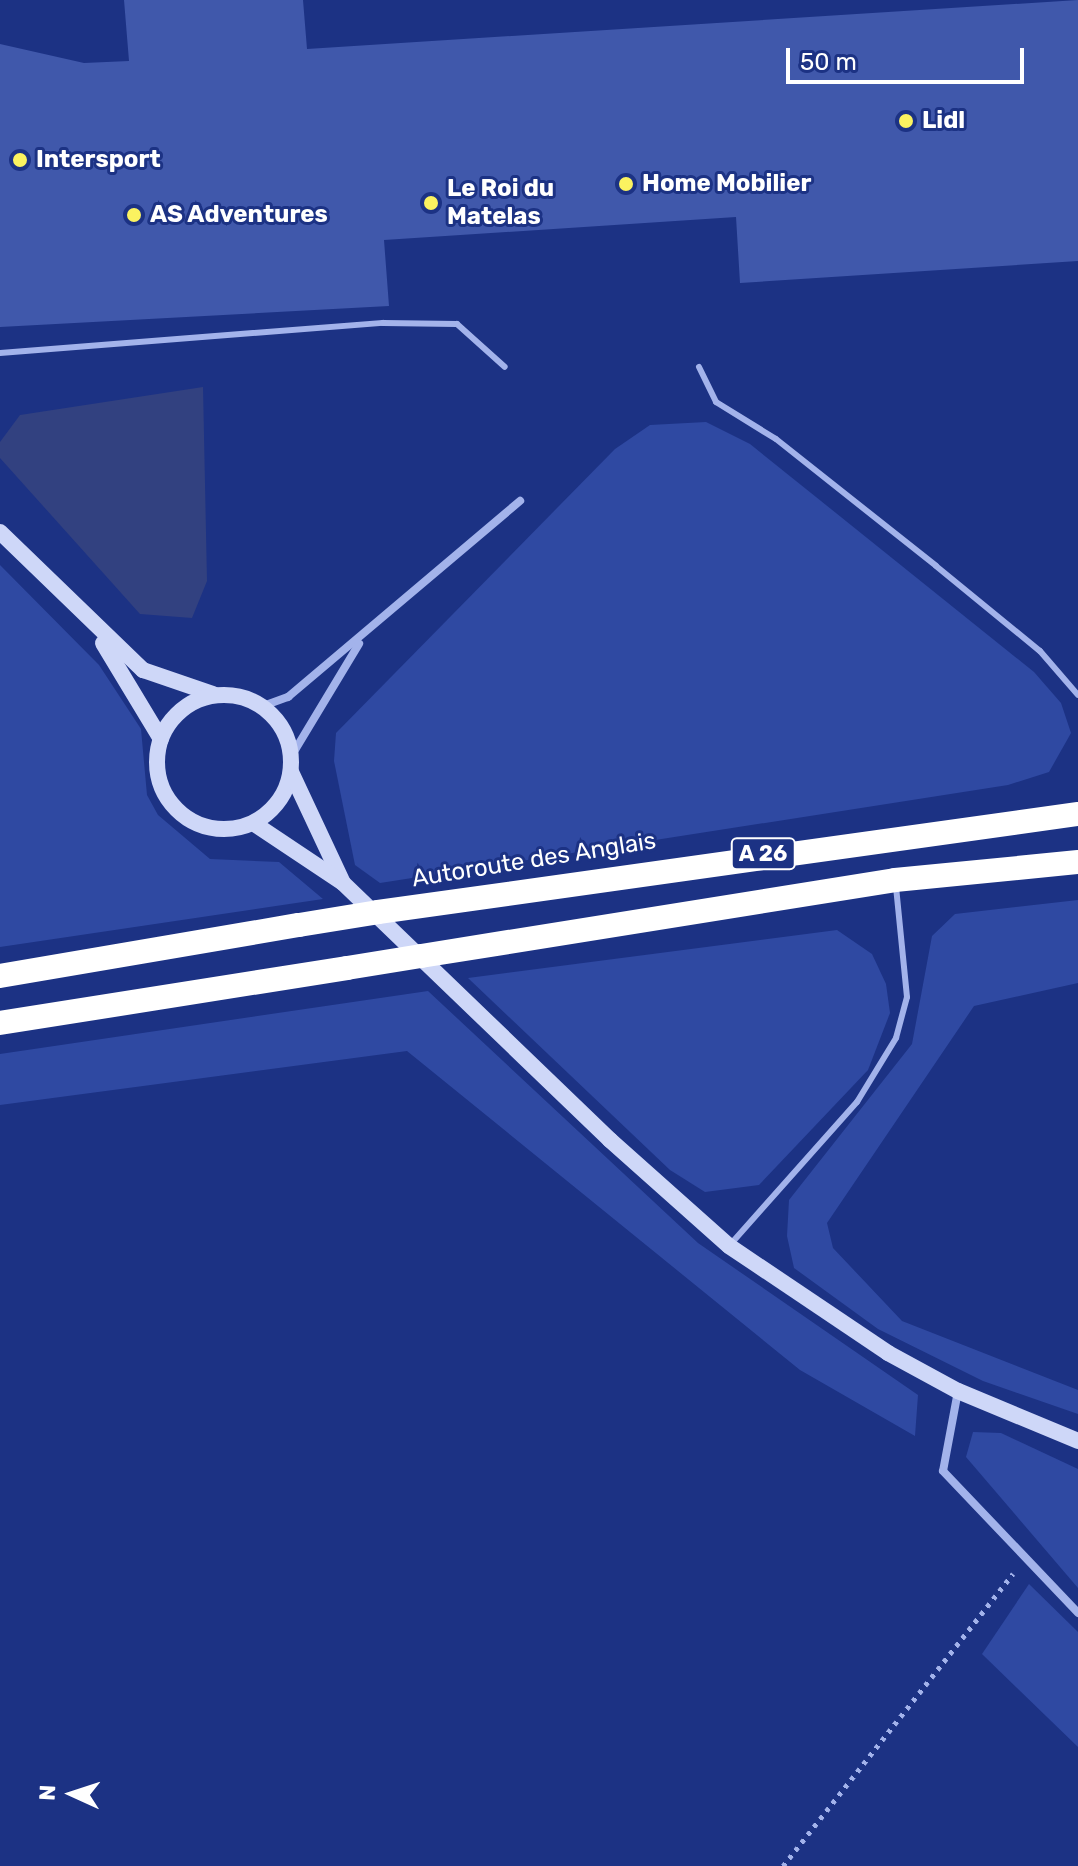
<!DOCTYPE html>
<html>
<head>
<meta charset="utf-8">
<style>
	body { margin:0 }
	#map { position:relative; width:1078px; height:1866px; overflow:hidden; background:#1c3284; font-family:Rubik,sans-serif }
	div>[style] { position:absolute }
	.green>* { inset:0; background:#2f49a2 }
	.water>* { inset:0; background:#324180 }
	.building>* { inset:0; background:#4058ab }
	.path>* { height:5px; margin-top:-2.5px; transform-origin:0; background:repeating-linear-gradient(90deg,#a3b3eb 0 4px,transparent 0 10px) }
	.lane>* { height:6px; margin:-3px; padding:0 3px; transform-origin:3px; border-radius:3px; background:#a3b3eb }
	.street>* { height:8px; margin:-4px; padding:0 4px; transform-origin:4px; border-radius:4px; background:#a3b3eb }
	.secondary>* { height:16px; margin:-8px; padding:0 8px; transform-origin:8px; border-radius:8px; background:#ced7f8 }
	.secondary>.ring { margin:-8px; padding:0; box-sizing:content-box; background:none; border:16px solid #ced7f8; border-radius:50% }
	.highway>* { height:24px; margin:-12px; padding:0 12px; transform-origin:12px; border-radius:12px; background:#fff }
	.highway-bridge>* { height:24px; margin:-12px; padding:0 12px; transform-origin:12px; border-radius:12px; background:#fff }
	.dots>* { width:22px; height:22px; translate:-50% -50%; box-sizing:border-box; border:4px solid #1c3284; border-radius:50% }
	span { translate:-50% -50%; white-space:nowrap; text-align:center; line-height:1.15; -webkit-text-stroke:6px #1c3284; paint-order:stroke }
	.shield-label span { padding:2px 6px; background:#1c3284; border:2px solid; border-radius:6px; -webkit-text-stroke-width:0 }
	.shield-label { font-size:22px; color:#fff; font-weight:700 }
	.poi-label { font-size:24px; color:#fff; font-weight:700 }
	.left { translate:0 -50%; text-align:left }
	.street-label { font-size:24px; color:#fff }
	.north { position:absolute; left:32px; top:1754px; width:80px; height:80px; -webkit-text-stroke:6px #1c3284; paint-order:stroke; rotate:273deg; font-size:22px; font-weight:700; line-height:32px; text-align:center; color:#fff }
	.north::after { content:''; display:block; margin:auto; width:28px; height:36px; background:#fff; clip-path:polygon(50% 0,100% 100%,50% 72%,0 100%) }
	.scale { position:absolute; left:786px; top:48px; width:238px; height:36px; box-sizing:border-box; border:4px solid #fff; border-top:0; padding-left:10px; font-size:24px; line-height:28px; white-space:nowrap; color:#fff; -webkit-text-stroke:6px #1c3284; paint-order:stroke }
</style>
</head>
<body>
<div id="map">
	<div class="green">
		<i style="clip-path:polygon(706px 422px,750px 444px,1034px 672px,1061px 703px,1071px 733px,1049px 772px,1008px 785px,380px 883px,355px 865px,334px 761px,336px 733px,615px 449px,650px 425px)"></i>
		<i style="clip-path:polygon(0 565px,99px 665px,141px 729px,147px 795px,158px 815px,210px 859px,279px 862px,323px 899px,0 947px)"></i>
		<i style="clip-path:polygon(1078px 900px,1078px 983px,974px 1006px,827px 1223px,833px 1248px,902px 1321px,1078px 1390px,1078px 1414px,983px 1381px,878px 1329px,794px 1268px,787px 1236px,789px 1200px,912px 1044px,932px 936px,955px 914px)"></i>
		<i style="clip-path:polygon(837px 930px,872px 954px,886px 984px,890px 1013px,868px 1070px,759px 1185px,705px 1192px,670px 1170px,468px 978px)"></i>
		<i style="clip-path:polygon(428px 991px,698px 1243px,918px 1395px,915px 1436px,800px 1370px,407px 1051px,0 1105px,0 1054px)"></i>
		<i style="clip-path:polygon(973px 1432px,1001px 1433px,1078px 1469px,1078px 1588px,966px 1457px)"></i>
		<i style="clip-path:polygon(1029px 1584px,1078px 1632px,1078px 1747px,982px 1654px)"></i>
	</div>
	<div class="water">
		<i style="clip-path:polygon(203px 387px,207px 581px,192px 618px,140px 614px,0 458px,0 442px,20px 415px)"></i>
	</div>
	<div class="building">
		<i style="clip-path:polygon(124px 0,303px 0,307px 49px,1078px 0,1078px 261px,740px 283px,736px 217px,384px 240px,389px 306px,0 327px,0 44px,84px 63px,129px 61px)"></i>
	</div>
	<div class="path">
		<i style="left:783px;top:1866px;width:372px;rotate:-51.8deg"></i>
	</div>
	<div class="lane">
		<i style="left:0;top:353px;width:384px;rotate:-4.5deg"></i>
		<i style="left:383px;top:323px;width:74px;rotate:0.8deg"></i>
		<i style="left:457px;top:324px;width:64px;rotate:41.9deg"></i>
		<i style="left:699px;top:367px;width:39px;rotate:64deg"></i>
		<i style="left:716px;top:402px;width:70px;rotate:31.7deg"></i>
		<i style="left:776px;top:439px;width:204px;rotate:38.4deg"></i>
		<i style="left:936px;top:566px;width:134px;rotate:39.3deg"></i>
		<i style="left:1040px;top:651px;width:58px;rotate:49.2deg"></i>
		<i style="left:729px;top:1246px;width:193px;rotate:-48.4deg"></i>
		<i style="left:857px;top:1102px;width:75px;rotate:-58.6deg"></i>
		<i style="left:896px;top:1038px;width:42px;rotate:-75deg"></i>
		<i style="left:907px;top:997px;width:111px;rotate:-95.7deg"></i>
	</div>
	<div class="street">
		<i style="left:263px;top:706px;width:27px;rotate:-20deg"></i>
		<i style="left:288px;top:697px;width:304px;rotate:-40.2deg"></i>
		<i style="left:292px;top:755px;width:130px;rotate:-58.9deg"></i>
		<i style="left:958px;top:1391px;width:81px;rotate:100.6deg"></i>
		<i style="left:943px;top:1471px;width:196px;rotate:46.4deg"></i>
	</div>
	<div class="secondary">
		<i style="left:0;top:532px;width:199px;rotate:44deg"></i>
		<i style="left:143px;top:670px;width:74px;rotate:18.9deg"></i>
		<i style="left:103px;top:643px;width:112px;rotate:58.9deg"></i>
		<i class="ring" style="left:157px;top:695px;width:118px;height:118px"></i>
		<i style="left:291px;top:772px;width:120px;rotate:64.9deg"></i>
		<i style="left:253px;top:823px;width:108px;rotate:33.7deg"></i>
		<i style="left:343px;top:883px;width:371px;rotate:43.9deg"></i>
		<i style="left:610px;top:1140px;width:159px;rotate:41.7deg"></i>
		<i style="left:729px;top:1246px;width:192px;rotate:33.9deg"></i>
		<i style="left:888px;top:1353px;width:80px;rotate:28.5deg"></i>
		<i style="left:958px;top:1391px;width:130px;rotate:22.6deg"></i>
	</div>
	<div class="highway">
		<i style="left:378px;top:912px;width:707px;rotate:-7.97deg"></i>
		<i style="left:421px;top:956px;width:480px;rotate:-9.1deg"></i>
		<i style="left:895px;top:880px;width:184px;rotate:-5.6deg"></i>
		<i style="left:0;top:976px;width:303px;rotate:-9.7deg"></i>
		<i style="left:0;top:1023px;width:351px;rotate:-9deg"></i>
	</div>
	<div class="highway-bridge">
		<i style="left:299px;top:925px;width:80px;rotate:-9.3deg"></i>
		<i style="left:347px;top:968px;width:75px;rotate:-9.2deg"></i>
	</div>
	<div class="dots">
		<i style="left:906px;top:121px;background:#fbf260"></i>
		<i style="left:20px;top:160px;background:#fbf260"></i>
		<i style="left:626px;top:184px;background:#fbf260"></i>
		<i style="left:431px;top:203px;background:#fbf260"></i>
		<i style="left:134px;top:215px;background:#fbf260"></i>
	</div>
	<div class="shield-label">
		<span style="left:763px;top:854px">A 26</span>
	</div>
	<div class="poi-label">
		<span class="left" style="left:922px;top:121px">Lidl</span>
		<span class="left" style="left:36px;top:160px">Intersport</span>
		<span class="left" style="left:642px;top:184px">Home Mobilier</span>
		<span class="left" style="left:447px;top:203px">Le Roi du<br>Matelas</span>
		<span class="left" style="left:150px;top:215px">AS Adventures</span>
	</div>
	<div class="street-label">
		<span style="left:534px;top:860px;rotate:-9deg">Autoroute des Anglais</span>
	</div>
	<div class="north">N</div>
	<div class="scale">50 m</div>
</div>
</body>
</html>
